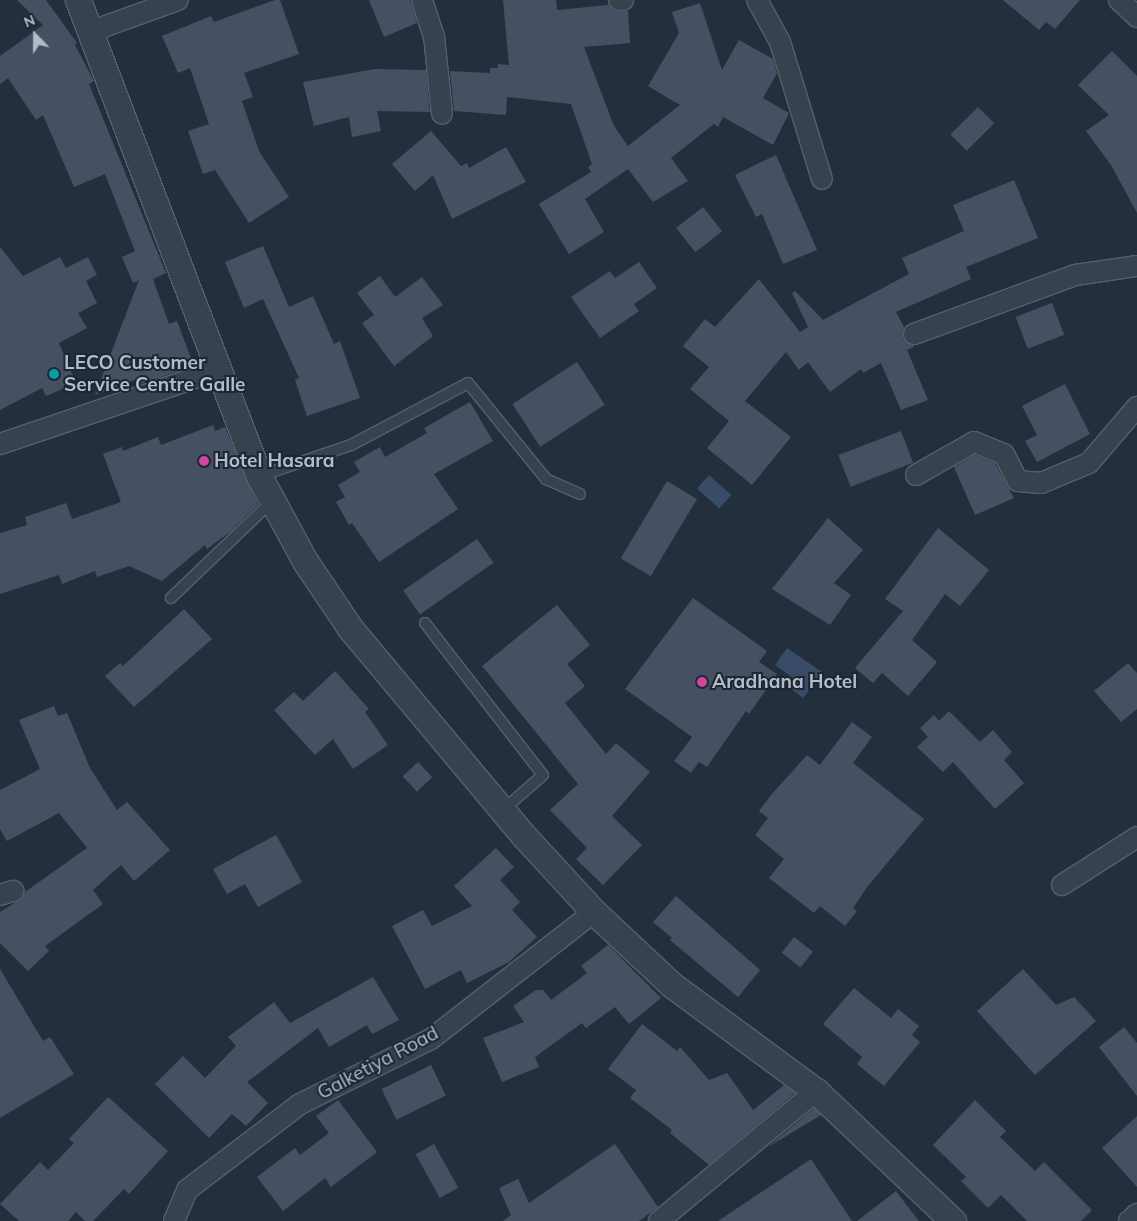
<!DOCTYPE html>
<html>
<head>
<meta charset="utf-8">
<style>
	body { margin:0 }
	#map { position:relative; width:1137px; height:1221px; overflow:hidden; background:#242f3e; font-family:Mulish,sans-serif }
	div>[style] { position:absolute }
	.water>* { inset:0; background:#394c67; transform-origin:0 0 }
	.building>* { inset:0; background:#455162; transform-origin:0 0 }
	.roads { filter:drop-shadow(1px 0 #565f6c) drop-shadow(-1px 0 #565f6c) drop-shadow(0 1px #565f6c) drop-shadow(0 -1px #565f6c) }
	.service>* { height:10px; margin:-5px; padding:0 5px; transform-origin:5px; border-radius:5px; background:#38414e }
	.minor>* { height:20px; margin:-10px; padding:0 10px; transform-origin:10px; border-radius:10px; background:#38414e }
	.tertiary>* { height:25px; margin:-12.5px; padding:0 12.5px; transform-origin:12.5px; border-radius:12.5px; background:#38414e }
	.dots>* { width:14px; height:14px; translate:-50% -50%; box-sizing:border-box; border:2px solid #1d2633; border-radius:50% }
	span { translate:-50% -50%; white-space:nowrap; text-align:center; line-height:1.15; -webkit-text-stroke:4px #1d2633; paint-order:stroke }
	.poi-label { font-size:19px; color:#b4bcc9; font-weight:700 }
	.left { translate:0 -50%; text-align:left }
	.street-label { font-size:19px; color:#b4bcc9 }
	.north { position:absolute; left:10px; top:10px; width:50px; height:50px; -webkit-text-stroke:4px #1d2633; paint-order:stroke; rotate:338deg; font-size:14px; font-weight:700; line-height:20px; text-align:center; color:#b4bcc9 }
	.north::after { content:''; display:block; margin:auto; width:18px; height:22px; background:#b4bcc9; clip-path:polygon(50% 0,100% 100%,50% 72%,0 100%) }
</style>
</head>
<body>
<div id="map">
	<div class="water">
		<i style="left:709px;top:475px;width:30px;height:18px;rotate:42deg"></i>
		<i style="clip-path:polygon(787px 648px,822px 672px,803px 698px,791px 689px,796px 680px,775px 665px)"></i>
	</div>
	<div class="building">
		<i style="clip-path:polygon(17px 0,46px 0,77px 43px,75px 45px,94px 81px,89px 84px,166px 273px,153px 279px,169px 324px,177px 321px,194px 366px,140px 384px,137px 379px,95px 395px,139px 280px,133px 283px,122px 257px,135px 251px,105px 174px,74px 187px,43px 115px,36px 120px,8px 78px,0 84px,0 56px,43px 25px)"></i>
		<i style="clip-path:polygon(275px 0,280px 0,299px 54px,244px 73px,253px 97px,242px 101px,259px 151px,289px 197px,249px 223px,215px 170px,203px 174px,188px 131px,209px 124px,190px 68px,178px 73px,162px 36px,211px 16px,214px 22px)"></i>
		<i style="clip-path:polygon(369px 0,410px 0,417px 23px,384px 37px)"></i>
		<i style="clip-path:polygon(503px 0,556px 0,557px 10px,608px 5px,614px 10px,628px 11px,630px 43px,584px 47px,614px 126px,628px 146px,680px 105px,648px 86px,679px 33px,672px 12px,700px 3px,722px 70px,739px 40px,773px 59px,777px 73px,763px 98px,789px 113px,773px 145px,723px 117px,718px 127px,714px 124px,671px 158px,688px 181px,653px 202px,628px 169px,585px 199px,604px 232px,569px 254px,539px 204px,591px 172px,588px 167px,592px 164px,571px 104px,507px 97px,506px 115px,454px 111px,450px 71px,490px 73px,490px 68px,498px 68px,498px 64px,509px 65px)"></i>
		<i style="clip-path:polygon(1003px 0,1080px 0,1055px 29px,1046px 22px,1039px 30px)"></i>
		<i style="clip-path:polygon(1112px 51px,1137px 76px,1137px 213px,1111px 165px,1086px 131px,1109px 115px,1078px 85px)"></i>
		<i style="clip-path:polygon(375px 69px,426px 70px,430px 112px,377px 111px,381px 131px,352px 137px,349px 117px,314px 126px,303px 82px)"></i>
		<i style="left:978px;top:107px;width:23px;height:39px;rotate:45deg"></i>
		<i style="clip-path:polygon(431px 131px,461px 166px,467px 163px,469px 168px,506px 147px,526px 182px,452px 219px,433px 175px,415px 191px,392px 164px)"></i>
		<i style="clip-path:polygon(776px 155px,817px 250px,783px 264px,762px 214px,756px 217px,735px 175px)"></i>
		<i style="clip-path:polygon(1014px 180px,1038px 238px,966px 267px,971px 279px,896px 312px,904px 327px,903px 339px,915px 346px,907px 350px,928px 400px,901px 410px,881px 363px,863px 373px,861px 369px,830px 392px,808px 362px,799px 370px,786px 352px,745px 401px,791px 437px,752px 485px,707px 448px,729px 421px,690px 389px,709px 367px,683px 346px,705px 319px,715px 327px,759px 279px,800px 332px,808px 327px,792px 293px,795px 291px,823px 320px,909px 274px,902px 258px,964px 231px,953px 205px)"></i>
		<i style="left:703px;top:207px;width:31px;height:34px;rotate:52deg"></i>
		<i style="clip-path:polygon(263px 246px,289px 307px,313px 296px,334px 344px,340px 341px,360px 398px,307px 416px,295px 380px,299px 378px,263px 299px,244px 308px,225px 262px)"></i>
		<i style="clip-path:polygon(0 247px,23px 276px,60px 257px,66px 268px,88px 257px,97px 275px,86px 281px,97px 303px,78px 313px,87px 328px,59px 343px,76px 383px,46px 396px,42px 388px,0 410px)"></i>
		<i style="clip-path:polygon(639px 262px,657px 288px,634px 304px,639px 311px,600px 338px,571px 297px,610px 271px,615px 278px)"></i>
		<i style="clip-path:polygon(380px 276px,395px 297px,422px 277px,443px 305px,422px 318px,433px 336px,394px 366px,362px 323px,374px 315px,357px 293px)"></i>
		<i style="left:1052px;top:303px;width:34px;height:39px;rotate:69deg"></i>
		<i style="left:577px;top:362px;width:51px;height:77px;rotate:57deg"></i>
		<i style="clip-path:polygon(1065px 384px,1090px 434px,1037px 462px,1025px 441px,1037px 435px,1022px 406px)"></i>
		<i style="clip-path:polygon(470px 402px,493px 441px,434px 474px,458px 509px,379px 562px,352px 523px,349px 525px,336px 502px,345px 497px,338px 485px,360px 472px,354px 462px,380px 447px,385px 457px,427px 433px,424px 428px)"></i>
		<i style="clip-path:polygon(213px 425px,215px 431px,225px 427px,258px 505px,230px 532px,207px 549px,205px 545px,162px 581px,129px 566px,97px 577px,95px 571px,62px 584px,59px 575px,0 594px,0 533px,27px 525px,25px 517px,66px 503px,72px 519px,121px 502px,103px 454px,122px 447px,123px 451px,158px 437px,161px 445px)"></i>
		<i style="left:901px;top:431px;width:34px;height:67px;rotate:69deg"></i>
		<i style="clip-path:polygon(975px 455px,995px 463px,1014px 498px,975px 515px,954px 467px)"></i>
		<i style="left:667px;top:481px;width:35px;height:90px;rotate:31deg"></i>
		<i style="clip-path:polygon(828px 518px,863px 550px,834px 583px,851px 595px,830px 625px,772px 589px)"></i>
		<i style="clip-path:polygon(938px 528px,989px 570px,960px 606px,945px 594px,912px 640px,937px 662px,908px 696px,882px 673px,873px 683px,855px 668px,903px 611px,885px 599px)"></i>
		<i style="left:477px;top:539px;width:29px;height:90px;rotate:55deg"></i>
		<i style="clip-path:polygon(693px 598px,767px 651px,759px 662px,777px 674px,749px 714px,746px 711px,707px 767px,699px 762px,691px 773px,674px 761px,692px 737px,625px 689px)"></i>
		<i style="clip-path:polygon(557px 605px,590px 645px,567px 664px,585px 686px,565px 703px,606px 754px,616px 743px,650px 772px,612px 816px,642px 845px,603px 885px,576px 859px,587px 848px,550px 810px,578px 784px,482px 666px)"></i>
		<i style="clip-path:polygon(184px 609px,212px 639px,134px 707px,105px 676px,120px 663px,123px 666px)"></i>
		<i style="clip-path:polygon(1128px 663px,1137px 673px,1137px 709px,1121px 722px,1094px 691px)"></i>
		<i style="clip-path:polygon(335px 671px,369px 709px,365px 712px,388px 745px,353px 769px,333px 739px,315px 755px,274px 710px,294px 692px,303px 701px)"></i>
		<i style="clip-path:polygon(54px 706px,58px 716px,67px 713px,90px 768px,117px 810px,127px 802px,170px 850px,134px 881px,121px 865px,93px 890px,103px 904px,45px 946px,49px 951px,28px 971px,0 943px,0 912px,21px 899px,25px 892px,87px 848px,59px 813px,7px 841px,0 829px,0 790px,40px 769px,19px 720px)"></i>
		<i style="clip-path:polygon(949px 711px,980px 742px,993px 730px,1012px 752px,1004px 760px,1024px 783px,995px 809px,953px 762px,943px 772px,917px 747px,928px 737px,920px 728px,934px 715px,939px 721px)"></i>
		<i style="clip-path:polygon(852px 722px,872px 737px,853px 763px,924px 819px,868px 886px,853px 908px,857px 911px,845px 926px,820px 906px,814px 913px,769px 878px,784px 859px,755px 835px,768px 818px,759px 811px,771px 795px,807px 755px,820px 765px)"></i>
		<i style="left:418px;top:762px;width:21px;height:21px;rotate:47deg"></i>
		<i style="clip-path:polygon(276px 835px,302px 882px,258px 907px,245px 884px,227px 894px,213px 869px)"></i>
		<i style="clip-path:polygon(496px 848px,514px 867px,500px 880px,520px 902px,512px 910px,537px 937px,509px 962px,467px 983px,461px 970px,425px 989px,392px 926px,423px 910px,432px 926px,472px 906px,454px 886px)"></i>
		<i style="clip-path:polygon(676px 896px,760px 970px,738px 997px,670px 940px,672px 938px,653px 922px)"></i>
		<i style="left:794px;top:937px;width:24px;height:20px;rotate:38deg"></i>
		<i style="clip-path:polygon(608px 945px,661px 998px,629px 1024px,615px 1007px,586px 1028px,582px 1023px,535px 1057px,539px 1067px,502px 1082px,483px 1038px,524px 1022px,513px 1006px,536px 990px,543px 990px,551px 1000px,587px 973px,581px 966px)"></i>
		<i style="clip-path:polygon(0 969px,43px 1041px,50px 1037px,74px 1074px,0 1118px)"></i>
		<i style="clip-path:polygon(1023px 969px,1056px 1005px,1074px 997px,1096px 1021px,1035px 1075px,977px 1011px)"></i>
		<i style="clip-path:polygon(373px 977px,399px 1020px,372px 1034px,367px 1025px,329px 1047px,318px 1028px,247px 1082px,268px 1103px,246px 1126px,232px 1114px,209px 1138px,155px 1084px,183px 1056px,205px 1078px,236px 1046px,228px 1037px,274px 1002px,290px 1023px)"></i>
		<i style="clip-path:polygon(854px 988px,891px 1018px,898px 1009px,919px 1026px,912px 1035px,920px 1042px,884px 1086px,857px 1064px,862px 1057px,823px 1024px)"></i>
		<i style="clip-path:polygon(642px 1024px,677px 1051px,680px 1047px,709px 1080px,727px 1073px,753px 1110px,784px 1085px,795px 1093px,709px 1165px,670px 1133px,672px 1130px,630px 1098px,636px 1090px,608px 1069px)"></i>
		<i style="clip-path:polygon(1124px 1027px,1137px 1043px,1137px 1096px,1099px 1047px)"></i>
		<i style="left:431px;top:1065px;width:34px;height:55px;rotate:64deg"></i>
		<i style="clip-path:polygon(108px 1097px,168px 1151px,129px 1194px,124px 1189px,93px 1221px,85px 1221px,76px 1212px,68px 1221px,19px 1221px,0 1204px,40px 1162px,48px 1170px,74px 1143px,69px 1139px)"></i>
		<i style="clip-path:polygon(338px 1100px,377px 1152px,331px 1187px,325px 1178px,283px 1211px,257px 1177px,295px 1148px,300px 1155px,329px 1133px,316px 1116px)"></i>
		<i style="clip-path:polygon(975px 1100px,1006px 1131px,1000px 1137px,1035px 1171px,1044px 1162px,1092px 1210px,1081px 1221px,1027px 1221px,1001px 1195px,988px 1208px,961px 1181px,966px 1177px,933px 1145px)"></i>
		<i style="clip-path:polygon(814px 1108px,821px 1115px,768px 1147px)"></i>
		<i style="clip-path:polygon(1137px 1116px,1137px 1187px,1102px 1148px)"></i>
		<i style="left:434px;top:1144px;width:50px;height:21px;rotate:61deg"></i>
		<i style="clip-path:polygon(615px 1144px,658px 1207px,639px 1221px,503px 1221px,511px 1215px,499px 1188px,518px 1179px,529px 1203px)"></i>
		<i style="clip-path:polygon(811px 1159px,852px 1221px,718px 1221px)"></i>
		<i style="clip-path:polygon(896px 1191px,919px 1221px,857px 1221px)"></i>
	</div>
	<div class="roads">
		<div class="service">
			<i style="left:260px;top:476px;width:96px;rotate:-18.8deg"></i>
			<i style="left:351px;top:445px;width:132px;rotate:-27.9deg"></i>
			<i style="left:468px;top:383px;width:124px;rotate:50.9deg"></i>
			<i style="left:546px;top:479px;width:37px;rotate:24deg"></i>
			<i style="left:171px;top:598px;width:139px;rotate:-43.8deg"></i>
			<i style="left:425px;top:623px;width:192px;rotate:52.2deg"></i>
			<i style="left:543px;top:775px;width:52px;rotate:138.9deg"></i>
		</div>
		<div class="minor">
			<i style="left:422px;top:0;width:38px;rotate:72deg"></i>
			<i style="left:434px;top:36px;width:78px;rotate:84.1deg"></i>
			<i style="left:619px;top:0;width:4px"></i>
			<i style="left:757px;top:0;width:48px;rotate:61.3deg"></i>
			<i style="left:780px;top:42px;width:143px;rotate:73deg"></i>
			<i style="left:1119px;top:0;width:25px;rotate:43deg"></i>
			<i style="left:92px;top:31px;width:91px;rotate:-19.8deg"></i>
			<i style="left:914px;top:334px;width:171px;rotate:-20.1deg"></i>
			<i style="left:1075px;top:275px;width:63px;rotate:-8.3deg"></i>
			<i style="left:0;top:444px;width:231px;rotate:-18.7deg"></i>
			<i style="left:916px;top:475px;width:67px;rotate:-29.6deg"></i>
			<i style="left:974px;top:442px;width:32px;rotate:22deg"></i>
			<i style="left:1004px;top:454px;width:30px;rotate:63deg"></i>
			<i style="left:1018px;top:481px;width:23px;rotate:5deg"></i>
			<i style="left:1041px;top:483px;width:52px;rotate:-22.6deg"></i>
			<i style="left:1089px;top:463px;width:74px;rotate:-49.4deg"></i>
			<i style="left:1062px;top:885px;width:89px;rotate:-32.6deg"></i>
			<i style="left:0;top:895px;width:14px;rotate:-17deg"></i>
			<i style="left:174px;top:1221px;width:34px;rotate:-67deg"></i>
			<i style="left:187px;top:1190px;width:142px;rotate:-37.3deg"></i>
			<i style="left:300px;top:1104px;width:146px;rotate:-26.4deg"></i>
			<i style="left:431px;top:1039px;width:207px;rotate:-37.9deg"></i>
			<i style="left:659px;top:1221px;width:204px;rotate:-39.6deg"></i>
			<i style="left:1129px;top:1221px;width:11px;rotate:-41deg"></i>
		</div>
		<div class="tertiary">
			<i style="left:78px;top:0;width:509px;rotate:69.18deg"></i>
			<i style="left:259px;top:476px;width:97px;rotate:61.6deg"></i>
			<i style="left:305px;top:561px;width:81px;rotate:56.1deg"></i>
			<i style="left:350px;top:628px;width:271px;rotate:50.1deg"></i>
			<i style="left:524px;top:836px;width:103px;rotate:47.4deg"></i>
			<i style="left:594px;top:912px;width:107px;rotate:43.1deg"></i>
			<i style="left:672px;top:985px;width:179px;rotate:36.4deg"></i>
			<i style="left:816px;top:1091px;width:189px;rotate:43.5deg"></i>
		</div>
	</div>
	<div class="dots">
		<i style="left:54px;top:374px;background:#0f9aa8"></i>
		<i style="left:204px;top:461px;background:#d1479c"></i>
		<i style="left:702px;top:682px;background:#d1479c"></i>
	</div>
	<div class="poi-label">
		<span class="left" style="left:64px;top:374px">LECO Customer<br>Service Centre Galle</span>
		<span class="left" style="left:214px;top:461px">Hotel Hasara</span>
		<span class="left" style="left:712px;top:682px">Aradhana Hotel</span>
	</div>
	<div class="street-label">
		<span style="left:378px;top:1063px;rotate:-28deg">Galketiya Road</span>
	</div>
	<div class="north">N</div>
</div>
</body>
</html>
